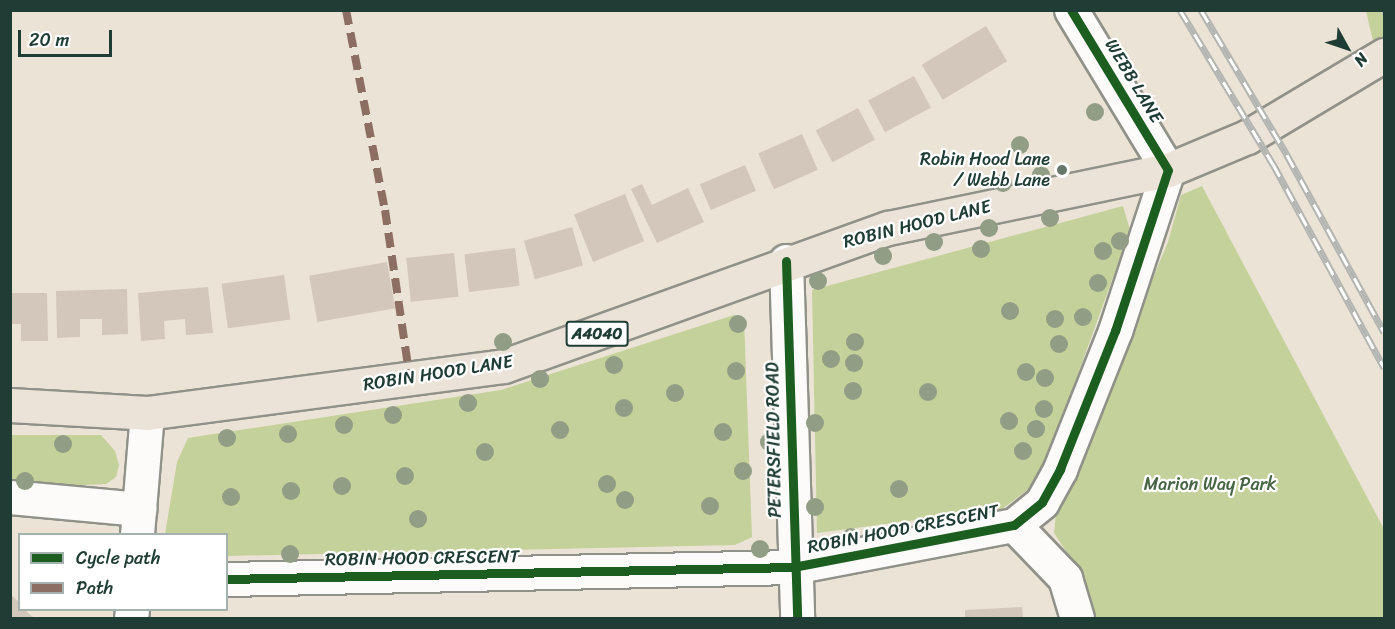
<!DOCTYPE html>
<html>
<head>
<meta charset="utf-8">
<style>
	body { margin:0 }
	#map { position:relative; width:1395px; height:629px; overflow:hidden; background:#ebe3d5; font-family:Sriracha,sans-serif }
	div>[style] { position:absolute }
	.green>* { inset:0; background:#c4d19a }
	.building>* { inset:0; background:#d3c6bb; transform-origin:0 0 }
	.path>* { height:4px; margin-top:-2px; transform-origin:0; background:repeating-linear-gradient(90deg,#bdbebc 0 4.5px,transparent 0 9px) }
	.roads { filter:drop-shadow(2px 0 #909289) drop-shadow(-2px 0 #909289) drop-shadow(0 2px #909289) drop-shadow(0 -2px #909289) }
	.minor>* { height:33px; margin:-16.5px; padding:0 16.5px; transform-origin:16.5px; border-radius:16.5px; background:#fcfbf9 }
	.major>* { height:33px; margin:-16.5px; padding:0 16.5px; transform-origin:16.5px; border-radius:16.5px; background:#ebe3d8 }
	.rail>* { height:7px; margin-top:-3.5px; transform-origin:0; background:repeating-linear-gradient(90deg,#fff 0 14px,#b3b5b2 0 28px); box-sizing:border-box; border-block:2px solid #b3b5b2 }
	.quiet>* { height:8px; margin-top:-4px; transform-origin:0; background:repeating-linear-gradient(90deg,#8d6e63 0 15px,transparent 0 23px) }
	.cycleway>* { height:9px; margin:-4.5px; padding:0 4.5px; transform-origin:4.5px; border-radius:4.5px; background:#1b5e20 }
	.trees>* { width:18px; height:18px; margin:-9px; border-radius:50%; background:#919e85 }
	.dots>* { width:16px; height:16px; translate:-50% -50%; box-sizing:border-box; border:3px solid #fff; border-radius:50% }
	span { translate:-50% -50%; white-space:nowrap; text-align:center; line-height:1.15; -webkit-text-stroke:4.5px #fff; paint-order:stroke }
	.shield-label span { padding:2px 4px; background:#fff; border:2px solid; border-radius:4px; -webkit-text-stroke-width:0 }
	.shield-label { font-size:16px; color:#1f3d34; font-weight:700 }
	.street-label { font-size:18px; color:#1f3d34 }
	.poi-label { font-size:18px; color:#1f3d34 }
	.right { translate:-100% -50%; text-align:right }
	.park-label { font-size:18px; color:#476544 }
	.frame { position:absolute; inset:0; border:12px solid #1f3d34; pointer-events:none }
	.legend { position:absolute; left:18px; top:533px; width:210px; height:78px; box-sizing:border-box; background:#fff; border:2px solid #a5b1ae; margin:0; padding:8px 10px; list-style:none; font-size:18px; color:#1f3d34 }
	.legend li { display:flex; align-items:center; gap:12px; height:30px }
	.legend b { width:30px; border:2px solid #a5b1ae }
	.north { position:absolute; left:1317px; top:18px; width:60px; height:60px; -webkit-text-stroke:4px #fff; paint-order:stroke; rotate:130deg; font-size:16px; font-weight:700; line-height:24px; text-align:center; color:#1f3d34 }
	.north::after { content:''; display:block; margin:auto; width:21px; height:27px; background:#1f3d34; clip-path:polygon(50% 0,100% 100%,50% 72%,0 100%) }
	.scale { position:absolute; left:18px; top:30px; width:94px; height:27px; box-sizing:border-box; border:3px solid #1f3d34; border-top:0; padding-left:8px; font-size:18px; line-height:21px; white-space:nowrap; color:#1f3d34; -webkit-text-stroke:4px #fff; paint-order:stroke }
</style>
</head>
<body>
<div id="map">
	<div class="green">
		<i style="clip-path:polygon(1366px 11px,1384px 11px,1384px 39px,1374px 45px)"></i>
		<i style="clip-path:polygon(1202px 186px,1384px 529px,1384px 618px,1089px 618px,1082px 576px,1054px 533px,1057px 505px,1168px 242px,1181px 195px)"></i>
		<i style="clip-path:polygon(1123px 206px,1130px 230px,1044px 468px,1030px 488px,1002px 509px,817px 533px,812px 290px)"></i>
		<i style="clip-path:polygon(734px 315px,744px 318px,752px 537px,735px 545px,227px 556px,226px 534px,165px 534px,177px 462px,188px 438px,501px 390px)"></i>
		<i style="clip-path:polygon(10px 435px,101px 435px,115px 451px,119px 465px,116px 477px,106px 484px,11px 488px)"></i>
	</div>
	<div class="building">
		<i style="left:986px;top:26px;width:41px;height:75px;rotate:59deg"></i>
		<i style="left:914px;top:76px;width:36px;height:52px;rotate:62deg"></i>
		<i style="left:858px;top:108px;width:36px;height:48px;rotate:62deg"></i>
		<i style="left:802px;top:134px;width:39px;height:48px;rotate:66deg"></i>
		<i style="left:745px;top:165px;width:28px;height:49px;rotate:67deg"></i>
		<i style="clip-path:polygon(642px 184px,652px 205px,688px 188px,704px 222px,657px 243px,631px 189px)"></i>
		<i style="left:625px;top:194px;width:51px;height:55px;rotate:68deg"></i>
		<i style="left:572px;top:227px;width:40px;height:50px;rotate:74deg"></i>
		<i style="left:515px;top:248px;width:38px;height:51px;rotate:83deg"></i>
		<i style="left:454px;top:253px;width:44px;height:48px;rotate:84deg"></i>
		<i style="left:387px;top:262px;width:47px;height:79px;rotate:80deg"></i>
		<i style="left:284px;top:275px;width:45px;height:63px;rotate:82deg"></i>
		<i style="clip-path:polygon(208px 287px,213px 333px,186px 335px,185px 319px,174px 320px,164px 321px,165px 339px,141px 341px,138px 293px)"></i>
		<i style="clip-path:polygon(127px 289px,128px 334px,102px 335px,102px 319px,80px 319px,80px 337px,57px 338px,56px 291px)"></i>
		<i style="clip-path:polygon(10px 293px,47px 293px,48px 341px,21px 341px,21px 324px,10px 324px)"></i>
		<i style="clip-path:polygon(10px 594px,20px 603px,20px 610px,25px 610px,34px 618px,10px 618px)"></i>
		<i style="clip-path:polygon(1022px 607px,1023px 618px,965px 618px,965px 610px)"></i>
	</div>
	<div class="path">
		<i style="left:1384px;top:10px;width:7px;rotate:90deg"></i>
	</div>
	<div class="roads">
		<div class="minor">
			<i style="left:786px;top:261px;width:357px;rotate:88.2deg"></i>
			<i style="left:10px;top:497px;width:130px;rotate:5.3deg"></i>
			<i style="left:1014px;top:525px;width:74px;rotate:46.1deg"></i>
			<i style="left:1065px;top:578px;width:42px;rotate:73.3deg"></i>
			<i style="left:137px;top:534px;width:121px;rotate:-85.3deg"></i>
			<i style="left:226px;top:579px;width:567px;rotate:-1.21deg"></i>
			<i style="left:793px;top:567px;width:225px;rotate:-10.8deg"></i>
			<i style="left:1014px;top:525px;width:36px;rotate:-39deg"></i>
			<i style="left:1042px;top:502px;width:38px;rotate:-61deg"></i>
			<i style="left:1060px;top:469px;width:149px;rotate:-68.3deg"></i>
			<i style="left:1115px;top:331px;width:169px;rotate:-71.8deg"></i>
			<i style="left:1168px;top:170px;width:187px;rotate:-121.2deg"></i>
			<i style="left:131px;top:618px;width:8px;rotate:-83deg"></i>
		</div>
		<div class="major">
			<i style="left:10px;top:405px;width:137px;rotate:3.3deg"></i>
			<i style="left:147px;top:413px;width:360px;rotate:-7.5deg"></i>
			<i style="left:504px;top:366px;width:408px;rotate:-19.8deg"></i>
			<i style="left:888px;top:228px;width:286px;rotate:-11.7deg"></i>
			<i style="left:1168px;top:170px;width:86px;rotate:-22.7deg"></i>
			<i style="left:1247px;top:137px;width:160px;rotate:-30.9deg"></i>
		</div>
	</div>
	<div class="rail">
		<i style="left:1180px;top:10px;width:180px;rotate:58.9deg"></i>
		<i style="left:1273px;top:164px;width:232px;rotate:61.4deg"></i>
		<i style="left:1201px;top:10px;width:169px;rotate:59.3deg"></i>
		<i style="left:1287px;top:155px;width:202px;rotate:61.3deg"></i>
	</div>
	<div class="quiet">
		<i style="left:346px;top:10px;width:204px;rotate:79deg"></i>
		<i style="left:385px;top:210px;width:171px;rotate:81.6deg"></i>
	</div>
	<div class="cycleway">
		<i style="left:786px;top:261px;width:357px;rotate:88.2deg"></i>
		<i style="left:226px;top:579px;width:567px;rotate:-1.21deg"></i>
		<i style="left:793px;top:567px;width:225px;rotate:-10.8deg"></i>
		<i style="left:1014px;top:525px;width:36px;rotate:-39deg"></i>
		<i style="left:1042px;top:502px;width:38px;rotate:-61deg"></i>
		<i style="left:1060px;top:469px;width:149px;rotate:-68.3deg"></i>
		<i style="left:1115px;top:331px;width:169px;rotate:-71.8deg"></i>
		<i style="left:1168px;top:170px;width:187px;rotate:-121.2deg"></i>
	</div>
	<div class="trees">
		<i style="left:1095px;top:112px"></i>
		<i style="left:1020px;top:145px"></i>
		<i style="left:1041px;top:175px"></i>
		<i style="left:1003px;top:183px"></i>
		<i style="left:1050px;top:218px"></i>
		<i style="left:989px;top:228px"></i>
		<i style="left:1120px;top:241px"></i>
		<i style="left:934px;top:242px"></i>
		<i style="left:981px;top:249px"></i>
		<i style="left:1103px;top:251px"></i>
		<i style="left:883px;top:256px"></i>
		<i style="left:818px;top:281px"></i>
		<i style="left:1098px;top:283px"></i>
		<i style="left:1010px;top:311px"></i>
		<i style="left:1083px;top:317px"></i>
		<i style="left:1055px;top:319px"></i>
		<i style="left:738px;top:324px"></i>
		<i style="left:503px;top:342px"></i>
		<i style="left:855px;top:342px"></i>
		<i style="left:1059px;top:344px"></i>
		<i style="left:831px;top:359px"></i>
		<i style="left:854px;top:363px"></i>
		<i style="left:614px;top:365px"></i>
		<i style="left:736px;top:371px"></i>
		<i style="left:1026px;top:372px"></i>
		<i style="left:1045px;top:378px"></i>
		<i style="left:540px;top:379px"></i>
		<i style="left:853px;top:391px"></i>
		<i style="left:928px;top:392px"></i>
		<i style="left:675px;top:393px"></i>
		<i style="left:468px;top:403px"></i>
		<i style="left:624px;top:408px"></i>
		<i style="left:1044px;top:409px"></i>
		<i style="left:393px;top:415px"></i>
		<i style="left:1009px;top:421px"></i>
		<i style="left:815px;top:423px"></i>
		<i style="left:344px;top:425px"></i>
		<i style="left:1036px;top:429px"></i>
		<i style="left:560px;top:430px"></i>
		<i style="left:723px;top:432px"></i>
		<i style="left:288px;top:434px"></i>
		<i style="left:227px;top:438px"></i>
		<i style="left:769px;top:442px"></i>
		<i style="left:63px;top:444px"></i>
		<i style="left:1023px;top:451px"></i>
		<i style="left:485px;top:452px"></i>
		<i style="left:743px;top:471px"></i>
		<i style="left:405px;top:476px"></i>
		<i style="left:25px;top:481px"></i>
		<i style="left:607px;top:484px"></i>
		<i style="left:342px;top:486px"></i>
		<i style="left:899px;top:489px"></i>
		<i style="left:291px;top:491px"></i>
		<i style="left:231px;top:497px"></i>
		<i style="left:625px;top:500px"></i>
		<i style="left:710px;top:506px"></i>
		<i style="left:815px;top:507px"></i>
		<i style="left:418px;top:519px"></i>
		<i style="left:851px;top:537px"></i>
		<i style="left:760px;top:549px"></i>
		<i style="left:290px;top:554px"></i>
	</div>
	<div class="dots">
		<i style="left:1062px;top:170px;background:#66776c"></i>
	</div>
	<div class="shield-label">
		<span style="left:597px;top:334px">A4040</span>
	</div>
	<div class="street-label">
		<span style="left:1134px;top:81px;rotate:59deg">WEBB LANE</span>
		<span style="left:917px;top:224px;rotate:-14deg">ROBIN HOOD LANE</span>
		<span style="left:438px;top:373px;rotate:-9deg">ROBIN HOOD LANE</span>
		<span style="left:774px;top:440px;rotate:-91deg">PETERSFIELD ROAD</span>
		<span style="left:903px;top:529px;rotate:-11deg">ROBIN HOOD CRESCENT</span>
		<span style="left:422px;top:558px;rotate:-1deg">ROBIN HOOD CRESCENT</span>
	</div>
	<div class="poi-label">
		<span class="right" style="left:1050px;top:170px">Robin Hood Lane<br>/ Webb Lane</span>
	</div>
	<div class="park-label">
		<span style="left:1210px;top:484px">Marion Way Park</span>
	</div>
	<div class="frame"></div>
	<ul class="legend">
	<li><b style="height:8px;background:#1b5e20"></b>Cycle path</li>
	<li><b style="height:8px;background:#8d6e63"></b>Path</li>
	</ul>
	<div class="north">N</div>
	<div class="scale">20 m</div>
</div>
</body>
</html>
